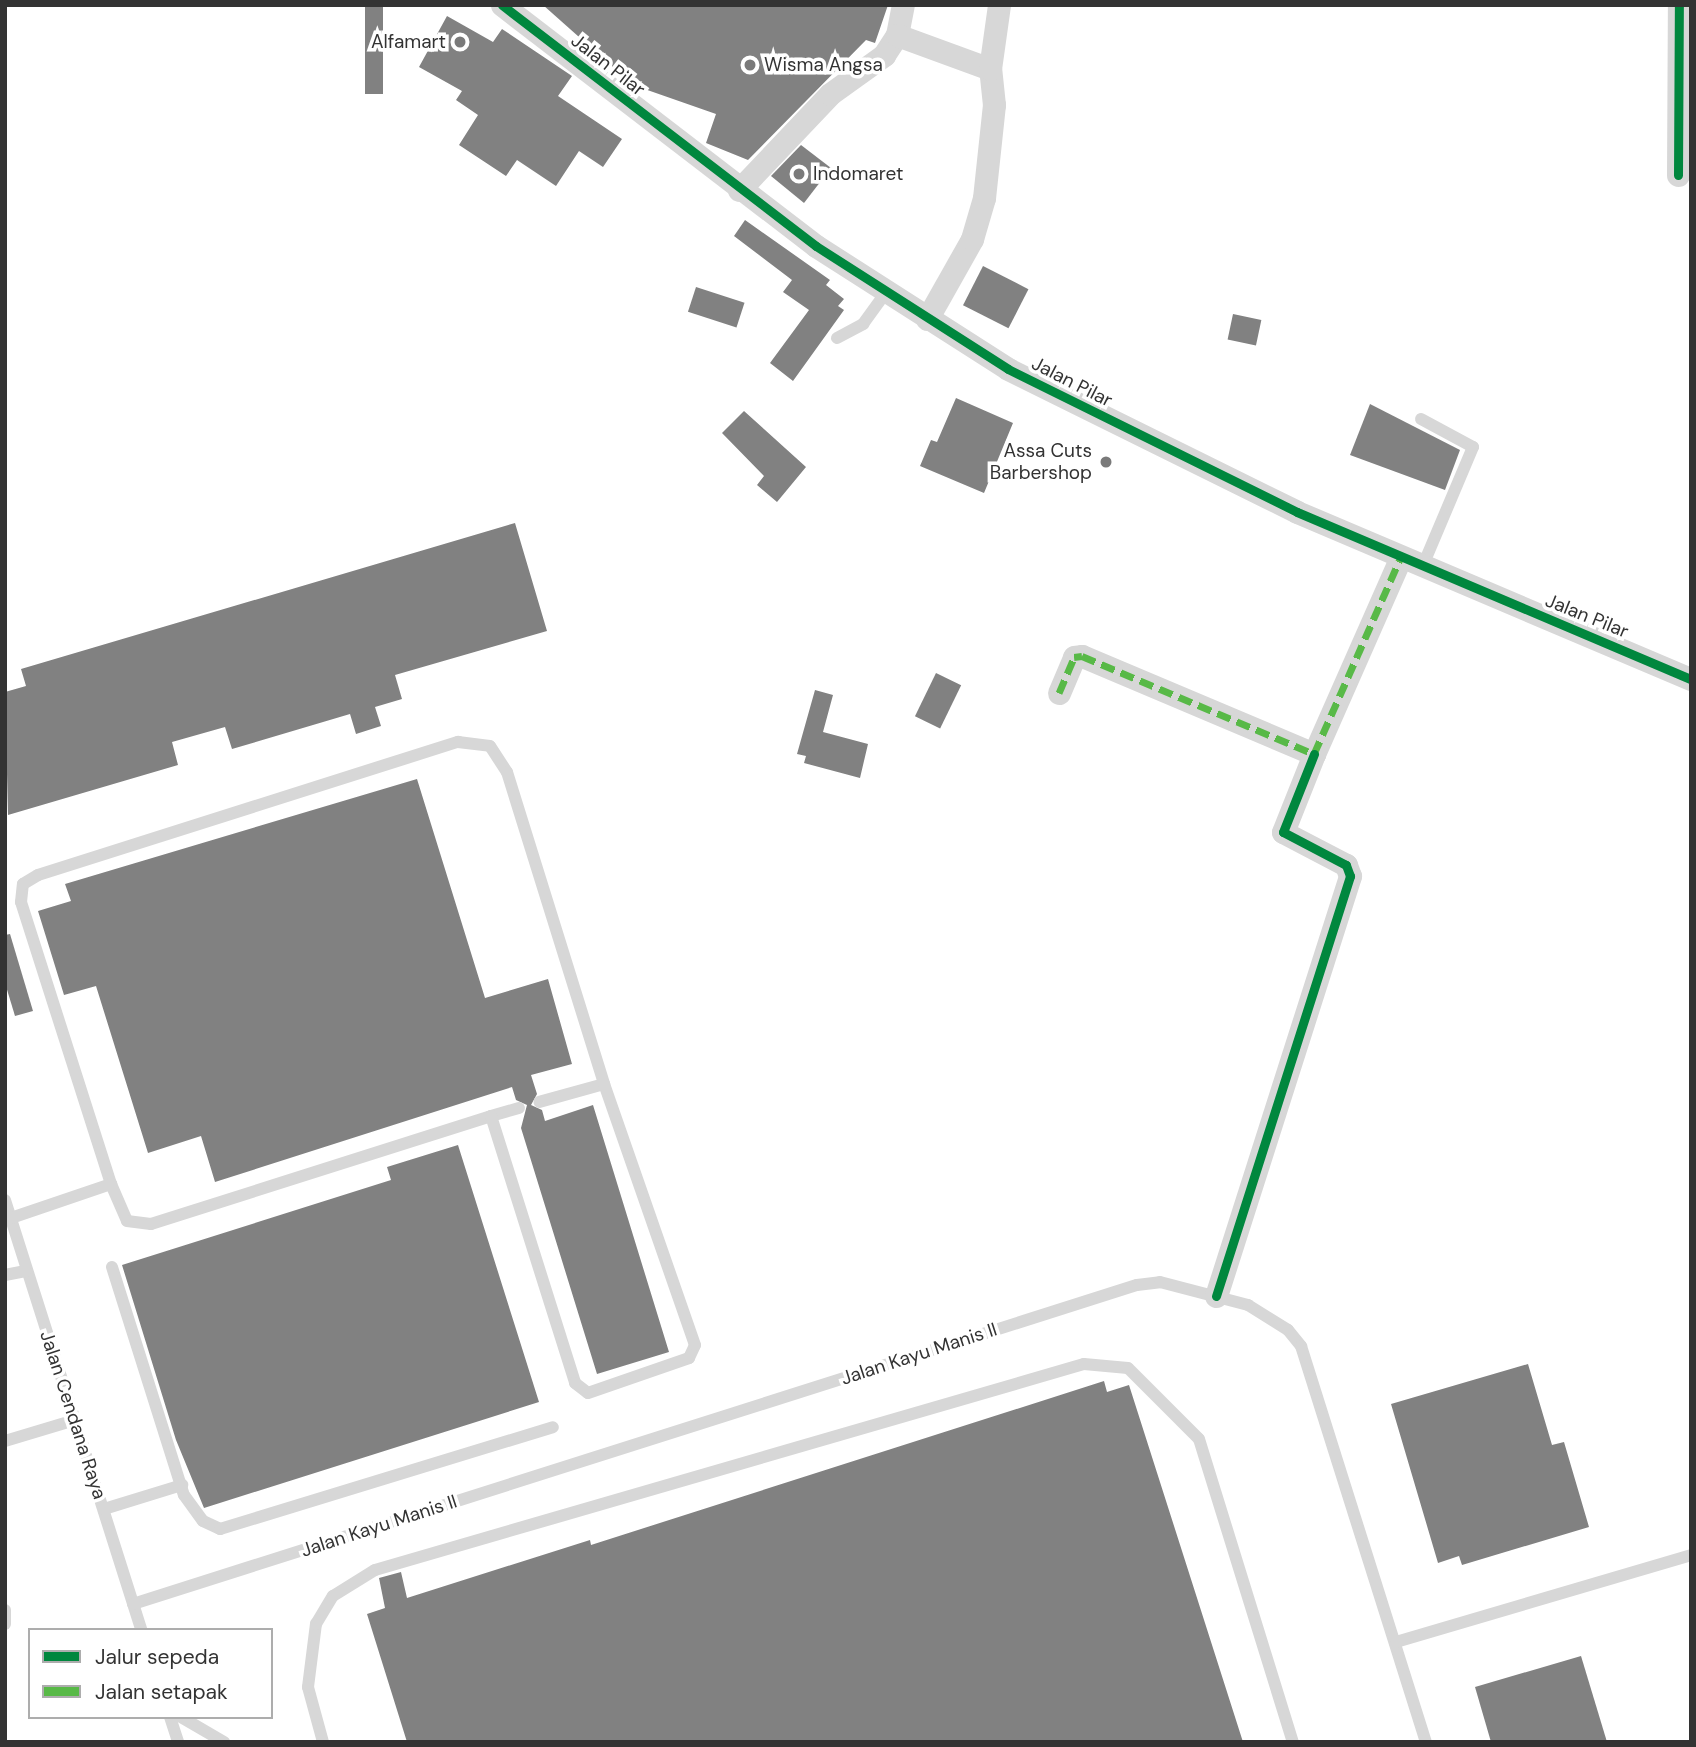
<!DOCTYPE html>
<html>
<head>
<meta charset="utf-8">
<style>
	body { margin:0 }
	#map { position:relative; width:1696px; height:1747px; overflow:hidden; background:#fff; font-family:"DM Sans",sans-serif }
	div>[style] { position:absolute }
	.building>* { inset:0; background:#818181; transform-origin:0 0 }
	.service>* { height:12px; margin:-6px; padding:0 6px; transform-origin:6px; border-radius:6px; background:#d7d7d7 }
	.minor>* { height:23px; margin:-11.5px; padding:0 11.5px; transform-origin:11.5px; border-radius:11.5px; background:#d7d7d7 }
	.quiet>* { height:7px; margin-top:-3.5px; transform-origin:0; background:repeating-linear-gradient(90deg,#58b947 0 14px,transparent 0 21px) }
	.cycleway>* { height:9px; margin:-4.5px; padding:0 4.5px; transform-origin:4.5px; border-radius:4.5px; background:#00873e }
	.dots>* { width:19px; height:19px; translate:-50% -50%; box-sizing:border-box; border:4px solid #fff; border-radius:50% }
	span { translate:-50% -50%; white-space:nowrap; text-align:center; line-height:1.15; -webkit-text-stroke:7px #fff; paint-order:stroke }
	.poi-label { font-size:19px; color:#333 }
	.right { translate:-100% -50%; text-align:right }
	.left { translate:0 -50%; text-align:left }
	.street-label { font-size:19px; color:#333 }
	.frame { position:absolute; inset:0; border:7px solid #333; pointer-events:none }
	.legend { position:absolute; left:28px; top:1628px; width:245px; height:91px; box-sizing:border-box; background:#fff; border:2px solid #adadad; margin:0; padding:9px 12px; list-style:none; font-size:21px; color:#333 }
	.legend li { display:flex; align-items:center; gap:14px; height:35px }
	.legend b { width:35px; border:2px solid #adadad }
</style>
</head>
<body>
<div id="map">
	<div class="building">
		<i style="left:365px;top:5px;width:18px;height:89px"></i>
		<i style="clip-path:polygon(543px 5px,888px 5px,875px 43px,866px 40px,748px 160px,706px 143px,716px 114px,633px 85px)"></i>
		<i style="clip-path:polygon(447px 16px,493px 42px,502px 29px,572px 76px,558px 96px,622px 139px,603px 167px,579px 151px,556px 186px,517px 160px,506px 176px,459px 145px,478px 115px,456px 100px,462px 91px,419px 67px)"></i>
		<i style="clip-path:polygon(801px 145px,831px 168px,804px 203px,771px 176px)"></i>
		<i style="clip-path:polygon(745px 220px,830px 280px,826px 285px,844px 299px,838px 306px,844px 310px,793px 381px,770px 363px,809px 310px,783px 292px,792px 280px,734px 236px)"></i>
		<i style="left:983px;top:266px;width:51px;height:44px;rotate:27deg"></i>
		<i style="left:696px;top:287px;width:51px;height:26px;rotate:18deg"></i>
		<i style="left:1233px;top:314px;width:29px;height:26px;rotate:12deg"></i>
		<i style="clip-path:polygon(956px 398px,1013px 423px,984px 493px,920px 466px,931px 440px,937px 442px)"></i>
		<i style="clip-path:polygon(1370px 404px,1460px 450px,1445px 490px,1350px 455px)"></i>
		<i style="clip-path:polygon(744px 411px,806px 467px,777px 502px,757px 485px,764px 476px,722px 433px)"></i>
		<i style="clip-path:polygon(515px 523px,547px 631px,395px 675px,402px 699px,375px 707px,381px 726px,356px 734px,350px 714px,232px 749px,225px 727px,172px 742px,178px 765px,8px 815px,5px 692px,26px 686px,21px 669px)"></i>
		<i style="left:936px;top:673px;width:28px;height:48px;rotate:26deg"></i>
		<i style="clip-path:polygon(815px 690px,833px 695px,823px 732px,868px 744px,860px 778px,804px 763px,806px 756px,797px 754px)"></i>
		<i style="clip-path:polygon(417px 779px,485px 998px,548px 979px,572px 1064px,531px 1075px,537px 1094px,531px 1105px,542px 1110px,545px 1121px,593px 1105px,669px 1352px,597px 1374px,521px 1128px,527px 1105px,516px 1100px,512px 1087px,215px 1182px,201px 1136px,148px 1153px,96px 986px,64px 995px,38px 911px,71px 901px,65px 884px)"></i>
		<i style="clip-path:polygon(10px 934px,33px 1011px,15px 1016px,5px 983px,5px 935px)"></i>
		<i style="clip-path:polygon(458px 1145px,539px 1402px,204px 1508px,176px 1440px,122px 1265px,391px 1180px,387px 1167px)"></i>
		<i style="clip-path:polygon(1528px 1364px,1552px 1445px,1564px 1442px,1589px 1527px,1462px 1565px,1459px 1556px,1438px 1563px,1391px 1404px)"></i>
		<i style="clip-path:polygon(1104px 1381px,1107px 1392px,1129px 1385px,1243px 1742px,407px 1742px,367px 1614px,385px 1608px,379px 1578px,401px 1572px,407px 1598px,590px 1540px,591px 1545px)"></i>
		<i style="clip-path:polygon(1581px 1656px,1607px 1742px,1491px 1742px,1475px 1687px)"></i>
	</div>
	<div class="service">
		<i style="left:837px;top:338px;width:30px;rotate:-28deg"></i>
		<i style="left:863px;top:324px;width:37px;rotate:-54deg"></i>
		<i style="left:1421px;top:419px;width:59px;rotate:28.3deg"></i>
		<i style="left:1473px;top:447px;width:131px;rotate:112.9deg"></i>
		<i style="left:491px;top:1116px;width:29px;rotate:-16deg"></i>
		<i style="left:111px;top:1184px;width:296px;rotate:-107.7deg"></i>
		<i style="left:21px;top:902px;width:18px;rotate:-84deg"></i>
		<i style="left:23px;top:884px;width:17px;rotate:-31deg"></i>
		<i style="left:38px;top:875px;width:441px;rotate:-17.6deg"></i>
		<i style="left:458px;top:742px;width:32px;rotate:7deg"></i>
		<i style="left:490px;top:746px;width:31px;rotate:57deg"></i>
		<i style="left:507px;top:772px;width:327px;rotate:72.7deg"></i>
		<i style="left:604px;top:1084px;width:67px;rotate:164.5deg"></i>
		<i style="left:5px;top:1200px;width:451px;rotate:72.4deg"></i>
		<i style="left:11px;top:1218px;width:106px;rotate:-18.8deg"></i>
		<i style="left:111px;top:1184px;width:40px;rotate:66.6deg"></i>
		<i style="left:127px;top:1221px;width:24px;rotate:7deg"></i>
		<i style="left:151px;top:1224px;width:357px;rotate:-17.6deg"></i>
		<i style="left:491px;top:1116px;width:280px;rotate:72.5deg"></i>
		<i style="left:575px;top:1383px;width:16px;rotate:38deg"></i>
		<i style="left:588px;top:1393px;width:107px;rotate:-19.1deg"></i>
		<i style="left:689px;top:1358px;width:14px;rotate:-65deg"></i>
		<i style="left:695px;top:1345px;width:276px;rotate:-109.2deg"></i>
		<i style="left:112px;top:1267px;width:239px;rotate:72.5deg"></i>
		<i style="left:184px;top:1495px;width:32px;rotate:54deg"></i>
		<i style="left:203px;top:1521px;width:19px;rotate:25deg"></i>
		<i style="left:220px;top:1529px;width:348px;rotate:-17deg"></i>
		<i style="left:5px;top:1275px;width:21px;rotate:-11deg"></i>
		<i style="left:5px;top:1441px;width:73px;rotate:-16.7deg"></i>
		<i style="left:104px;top:1509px;width:82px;rotate:-17.1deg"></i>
		<i style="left:133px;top:1604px;width:1053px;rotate:-17.63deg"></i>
		<i style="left:1137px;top:1285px;width:23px;rotate:-7deg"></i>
		<i style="left:1160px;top:1282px;width:91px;rotate:14.6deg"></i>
		<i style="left:1248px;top:1305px;width:47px;rotate:32deg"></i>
		<i style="left:1288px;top:1330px;width:21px;rotate:51deg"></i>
		<i style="left:1301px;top:1346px;width:415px;rotate:72.5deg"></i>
		<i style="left:5px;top:1610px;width:14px;rotate:90deg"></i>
		<i style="left:1396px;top:1642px;width:308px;rotate:-16.4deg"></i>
		<i style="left:170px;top:1717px;width:26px;rotate:72deg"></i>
		<i style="left:181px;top:1717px;width:50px;rotate:30.2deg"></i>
		<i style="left:323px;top:1742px;width:57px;rotate:-105.3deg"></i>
		<i style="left:308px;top:1687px;width:64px;rotate:-82.8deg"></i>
		<i style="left:316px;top:1624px;width:33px;rotate:-59deg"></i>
		<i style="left:333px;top:1596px;width:49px;rotate:-31.8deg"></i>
		<i style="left:375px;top:1570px;width:738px;rotate:-16.2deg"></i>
		<i style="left:1084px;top:1364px;width:44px;rotate:5.2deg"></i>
		<i style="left:1128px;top:1368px;width:100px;rotate:45deg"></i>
		<i style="left:1199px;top:1439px;width:317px;rotate:72.8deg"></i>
	</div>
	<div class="minor">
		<i style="left:502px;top:5px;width:396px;rotate:37.5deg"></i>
		<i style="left:816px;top:246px;width:228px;rotate:32.6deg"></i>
		<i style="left:1008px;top:369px;width:322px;rotate:26.3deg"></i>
		<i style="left:1297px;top:512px;width:428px;rotate:23deg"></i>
		<i style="left:897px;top:35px;width:31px;rotate:-79deg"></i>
		<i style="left:1678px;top:175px;width:170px;rotate:-89.7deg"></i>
		<i style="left:739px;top:190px;width:132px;rotate:-46.5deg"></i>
		<i style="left:830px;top:94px;width:67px;rotate:-35.8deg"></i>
		<i style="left:884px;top:55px;width:24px;rotate:-57deg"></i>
		<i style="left:897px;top:35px;width:99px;rotate:20.1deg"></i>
		<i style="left:927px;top:319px;width:92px;rotate:-60.6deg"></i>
		<i style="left:972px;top:239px;width:43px;rotate:-73.7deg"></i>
		<i style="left:984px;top:198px;width:94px;rotate:-83.9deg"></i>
		<i style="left:994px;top:105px;width:36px;rotate:-96deg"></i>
		<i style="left:990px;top:69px;width:65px;rotate:-82deg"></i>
		<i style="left:1059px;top:693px;width:39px;rotate:-67deg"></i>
		<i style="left:1074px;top:657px;width:8px;rotate:-7deg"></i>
		<i style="left:1082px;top:656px;width:252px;rotate:22.9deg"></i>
		<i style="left:1314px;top:754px;width:213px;rotate:-66.2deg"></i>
		<i style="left:1216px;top:1296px;width:441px;rotate:-72.3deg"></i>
		<i style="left:1350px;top:876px;width:12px;rotate:-110deg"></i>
		<i style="left:1346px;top:865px;width:71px;rotate:-152.4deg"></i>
		<i style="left:1283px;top:832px;width:84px;rotate:-68.3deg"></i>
	</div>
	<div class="quiet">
		<i style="left:1059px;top:693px;width:39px;rotate:-67deg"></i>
		<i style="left:1074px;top:657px;width:8px;rotate:-7deg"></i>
		<i style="left:1082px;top:656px;width:252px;rotate:22.9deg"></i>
		<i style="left:1314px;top:754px;width:213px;rotate:-66.2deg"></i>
	</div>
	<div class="cycleway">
		<i style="left:502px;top:5px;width:396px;rotate:37.5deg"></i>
		<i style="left:816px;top:246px;width:228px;rotate:32.6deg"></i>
		<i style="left:1008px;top:369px;width:322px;rotate:26.3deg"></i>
		<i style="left:1297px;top:512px;width:428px;rotate:23deg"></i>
		<i style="left:1678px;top:175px;width:170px;rotate:-89.7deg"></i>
		<i style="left:1216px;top:1296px;width:441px;rotate:-72.3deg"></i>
		<i style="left:1350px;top:876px;width:12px;rotate:-110deg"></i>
		<i style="left:1346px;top:865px;width:71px;rotate:-152.4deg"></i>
		<i style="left:1283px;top:832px;width:84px;rotate:-68.3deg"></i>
	</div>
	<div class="dots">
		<i style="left:460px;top:42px;background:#7a7a7a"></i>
		<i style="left:750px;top:65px;background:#7a7a7a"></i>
		<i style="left:799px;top:174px;background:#7a7a7a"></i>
		<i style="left:1106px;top:462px;background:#7a7a7a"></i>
	</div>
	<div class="poi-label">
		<span class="right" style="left:446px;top:42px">Alfamart</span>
		<span class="left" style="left:764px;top:65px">Wisma Angsa</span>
		<span class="left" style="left:813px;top:174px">Indomaret</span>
		<span class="right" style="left:1092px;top:462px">Assa Cuts<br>Barbershop</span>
	</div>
	<div class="street-label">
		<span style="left:608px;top:65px;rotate:38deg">Jalan Pilar</span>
		<span style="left:1072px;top:382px;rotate:27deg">Jalan Pilar</span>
		<span style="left:1587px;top:616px;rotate:22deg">Jalan Pilar</span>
		<span style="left:919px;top:1354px;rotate:-18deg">Jalan Kayu Manis II</span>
		<span style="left:73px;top:1415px;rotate:72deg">Jalan Cendana Raya</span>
		<span style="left:379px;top:1526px;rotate:-18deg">Jalan Kayu Manis II</span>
	</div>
	<div class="frame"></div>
	<ul class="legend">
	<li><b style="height:9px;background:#00873e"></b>Jalur sepeda</li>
	<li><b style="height:9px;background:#58b947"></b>Jalan setapak</li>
	</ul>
</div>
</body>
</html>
